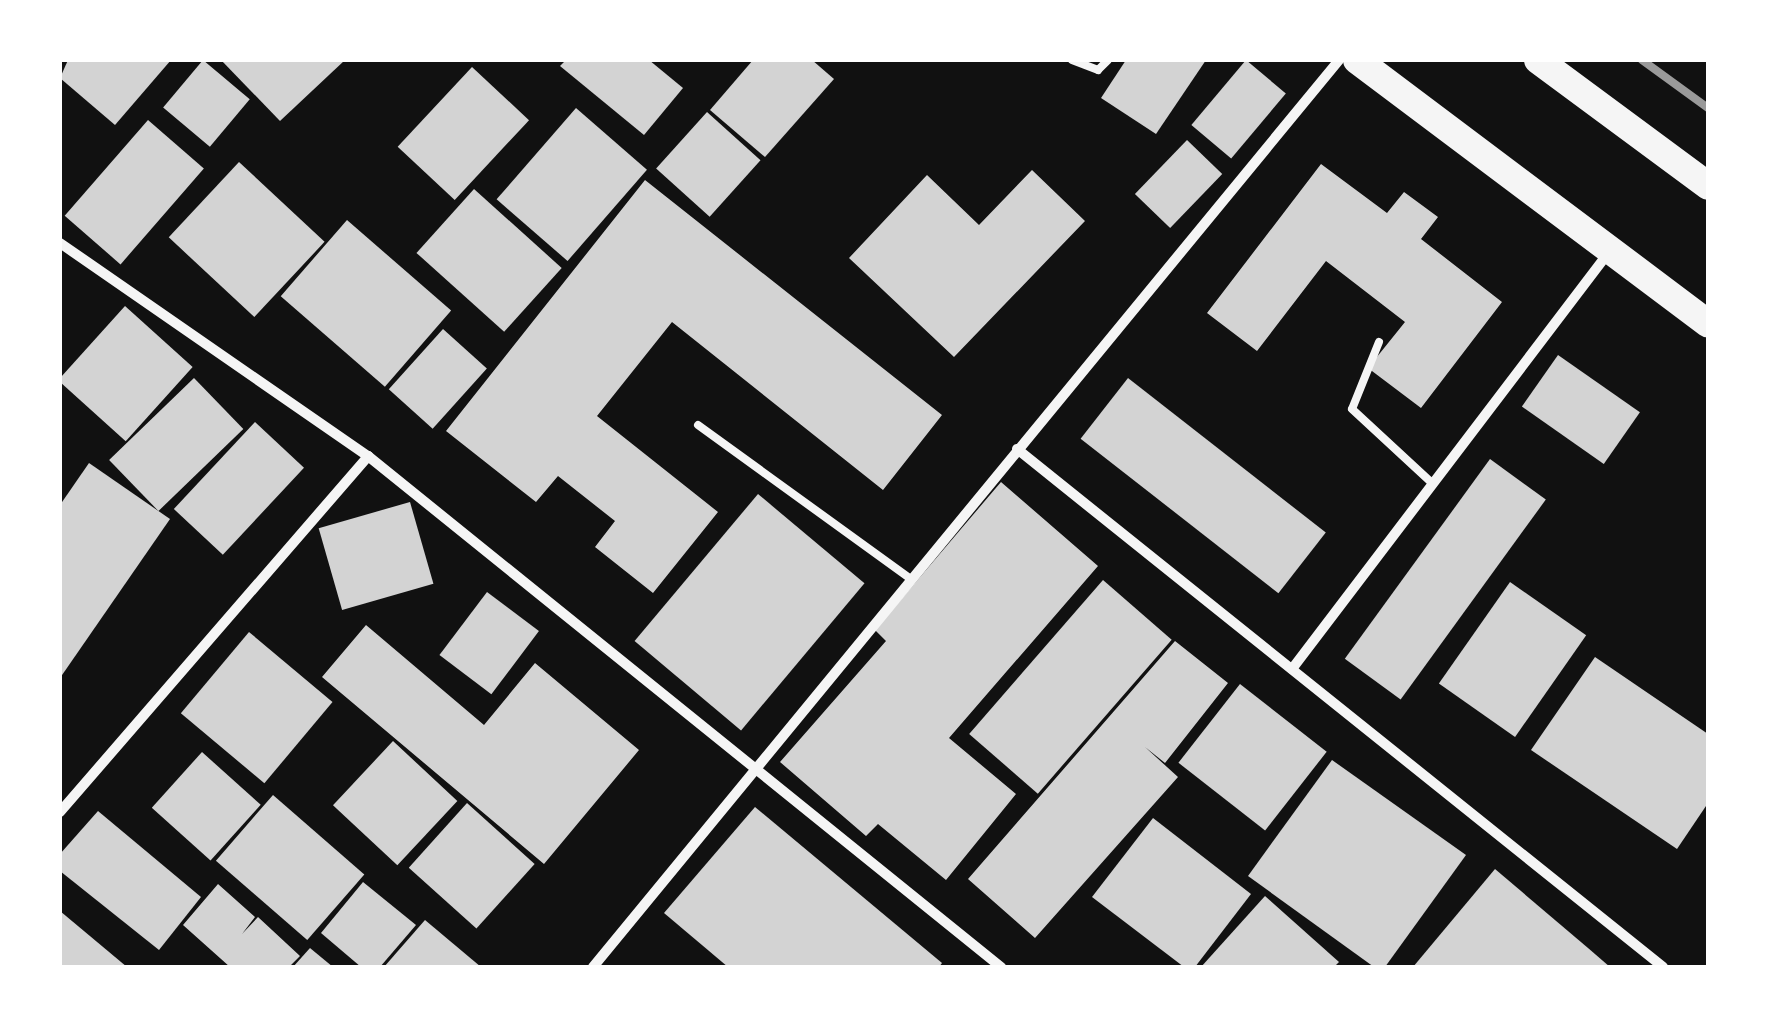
<!DOCTYPE html>
<html>
<head>
<meta charset="utf-8">
<style>
	body { margin:0 }
	#map { position:relative; width:1768px; height:1027px; overflow:hidden; background:#111; font-family:Roboto,sans-serif }
	div>[style] { position:absolute }
	.building>* { inset:0; background:#d3d3d3; transform-origin:0 0 }
	.service>* { height:8px; margin:-4px; padding:0 4px; transform-origin:4px; border-radius:4px; background:#f5f5f5 }
	.minor>* { height:10px; margin:-5px; padding:0 5px; transform-origin:5px; border-radius:5px; background:#f5f5f5 }
	.trunk>* { height:28px; margin:-14px; padding:0 14px; transform-origin:14px; border-radius:14px; background:#f5f5f5 }
	.rail>* { height:8px; margin:-4px; padding:0 4px; transform-origin:4px; border-radius:4px; background:#9a9a9a }
	span { translate:-50% -50%; white-space:nowrap; text-align:center; line-height:1.15; -webkit-text-stroke:10px #fff; paint-order:stroke }
	.frame { position:absolute; inset:0; border:62px solid #fff; pointer-events:none }
</style>
</head>
<body>
<div id="map">
	<div class="building">
		<i style="clip-path:polygon(68px 60px,171px 60px,115px 125px,60px 78px)"></i>
		<i style="left:203px;top:60px;width:61px;height:62px;rotate:40deg"></i>
		<i style="clip-path:polygon(221px 60px,345px 60px,280px 121px)"></i>
		<i style="clip-path:polygon(566px 60px,649px 60px,683px 88px,644px 135px,560px 66px)"></i>
		<i style="clip-path:polygon(753px 60px,812px 60px,834px 79px,765px 157px,710px 110px)"></i>
		<i style="clip-path:polygon(1126px 60px,1206px 60px,1156px 134px,1101px 98px)"></i>
		<i style="left:1246px;top:60px;width:52px;height:85px;rotate:40deg"></i>
		<i style="left:472px;top:67px;width:78px;height:109px;rotate:43deg"></i>
		<i style="left:576px;top:108px;width:94px;height:121px;rotate:41deg"></i>
		<i style="left:707px;top:112px;width:72px;height:76px;rotate:42deg"></i>
		<i style="left:148px;top:120px;width:74px;height:127px;rotate:41deg"></i>
		<i style="left:1187px;top:140px;width:49px;height:75px;rotate:44deg"></i>
		<i style="left:239px;top:162px;width:117px;height:103px;rotate:43deg"></i>
		<i style="clip-path:polygon(1321px 164px,1387px 213px,1404px 192px,1438px 217px,1421px 239px,1502px 302px,1421px 408px,1368px 368px,1405px 322px,1326px 261px,1257px 351px,1207px 313px)"></i>
		<i style="clip-path:polygon(1032px 170px,1085px 221px,954px 357px,849px 258px,927px 175px,979px 225px)"></i>
		<i style="clip-path:polygon(645px 180px,942px 415px,883px 490px,672px 322px,597px 416px,718px 512px,653px 593px,595px 547px,615px 521px,558px 476px,536px 502px,446px 431px)"></i>
		<i style="left:474px;top:189px;width:118px;height:86px;rotate:42deg"></i>
		<i style="left:347px;top:220px;width:138px;height:101px;rotate:41deg"></i>
		<i style="left:125px;top:306px;width:91px;height:100px;rotate:42deg"></i>
		<i style="left:443px;top:329px;width:59px;height:81px;rotate:42deg"></i>
		<i style="left:1558px;top:355px;width:100px;height:63px;rotate:35deg"></i>
		<i style="left:194px;top:378px;width:71px;height:118px;rotate:46deg"></i>
		<i style="left:1128px;top:378px;width:251px;height:77px;rotate:38deg"></i>
		<i style="left:255px;top:422px;width:67px;height:119px;rotate:43deg"></i>
		<i style="left:1490px;top:459px;width:69px;height:247px;rotate:36deg"></i>
		<i style="clip-path:polygon(89px 463px,170px 519px,60px 678px,60px 505px)"></i>
		<i style="clip-path:polygon(1001px 482px,1098px 566px,949px 738px,1016px 794px,946px 880px,878px 824px,866px 836px,780px 762px,886px 641px,875px 630px)"></i>
		<i style="left:758px;top:494px;width:139px;height:192px;rotate:40deg"></i>
		<i style="left:410px;top:502px;width:85px;height:95px;rotate:74deg"></i>
		<i style="left:1103px;top:580px;width:91px;height:204px;rotate:41deg"></i>
		<i style="left:1510px;top:582px;width:93px;height:124px;rotate:35deg"></i>
		<i style="left:487px;top:592px;width:65px;height:79px;rotate:37deg"></i>
		<i style="clip-path:polygon(366px 625px,484px 725px,535px 663px,639px 750px,544px 864px,322px 677px)"></i>
		<i style="left:249px;top:632px;width:109px;height:106px;rotate:40deg"></i>
		<i style="clip-path:polygon(1175px 641px,1228px 683px,1165px 763px,1145px 747px,1178px 777px,1035px 938px,968px 879px)"></i>
		<i style="clip-path:polygon(1595px 657px,1708px 734px,1708px 803px,1677px 849px,1531px 750px)"></i>
		<i style="left:1240px;top:684px;width:110px;height:100px;rotate:38deg"></i>
		<i style="left:393px;top:741px;width:88px;height:88px;rotate:43deg"></i>
		<i style="left:202px;top:752px;width:79px;height:75px;rotate:42deg"></i>
		<i style="clip-path:polygon(1332px 760px,1466px 855px,1385px 967px,1374px 967px,1248px 876px)"></i>
		<i style="left:273px;top:795px;width:121px;height:87px;rotate:41deg"></i>
		<i style="left:467px;top:803px;width:91px;height:87px;rotate:42deg"></i>
		<i style="clip-path:polygon(755px 807px,942px 963px,939px 967px,728px 967px,664px 913px)"></i>
		<i style="clip-path:polygon(98px 811px,201px 897px,159px 950px,60px 871px,60px 854px)"></i>
		<i style="clip-path:polygon(1153px 818px,1251px 894px,1195px 967px,1184px 967px,1092px 897px)"></i>
		<i style="clip-path:polygon(1495px 869px,1588px 948px,1610px 967px,1413px 967px)"></i>
		<i style="clip-path:polygon(363px 882px,416px 925px,380px 967px,361px 967px,321px 933px)"></i>
		<i style="clip-path:polygon(218px 884px,255px 917px,242px 934px,258px 917px,300px 956px,289px 967px,230px 967px,183px 925px)"></i>
		<i style="clip-path:polygon(1265px 896px,1339px 962px,1334px 967px,1201px 967px)"></i>
		<i style="clip-path:polygon(60px 911px,127px 967px,60px 967px)"></i>
		<i style="clip-path:polygon(425px 920px,481px 967px,384px 967px)"></i>
		<i style="clip-path:polygon(310px 948px,333px 967px,293px 967px)"></i>
	</div>
	<div class="service">
		<i style="left:1072px;top:60px;width:28px;rotate:21deg"></i>
		<i style="left:1098px;top:70px;width:14px;rotate:-45deg"></i>
		<i style="left:1379px;top:342px;width:72px;rotate:111.9deg"></i>
		<i style="left:1352px;top:409px;width:109px;rotate:42.8deg"></i>
		<i style="left:698px;top:425px;width:261px;rotate:35.9deg"></i>
	</div>
	<div class="minor">
		<i style="left:60px;top:243px;width:374px;rotate:34.7deg"></i>
		<i style="left:368px;top:456px;width:814px;rotate:38.91deg"></i>
		<i style="left:1017px;top:449px;width:828px;rotate:38.72deg"></i>
		<i style="left:1292px;top:669px;width:524px;rotate:-52.76deg"></i>
		<i style="left:60px;top:812px;width:471px;rotate:-49.1deg"></i>
		<i style="left:593px;top:967px;width:1174px;rotate:-50.56deg"></i>
	</div>
	<div class="trunk">
		<i style="left:1357px;top:60px;width:439px;rotate:36.9deg"></i>
		<i style="left:1538px;top:60px;width:212px;rotate:36.5deg"></i>
	</div>
	<div class="rail">
		<i style="left:1642px;top:60px;width:82px;rotate:36deg"></i>
	</div>
	<div class="frame"></div>
</div>
</body>
</html>
